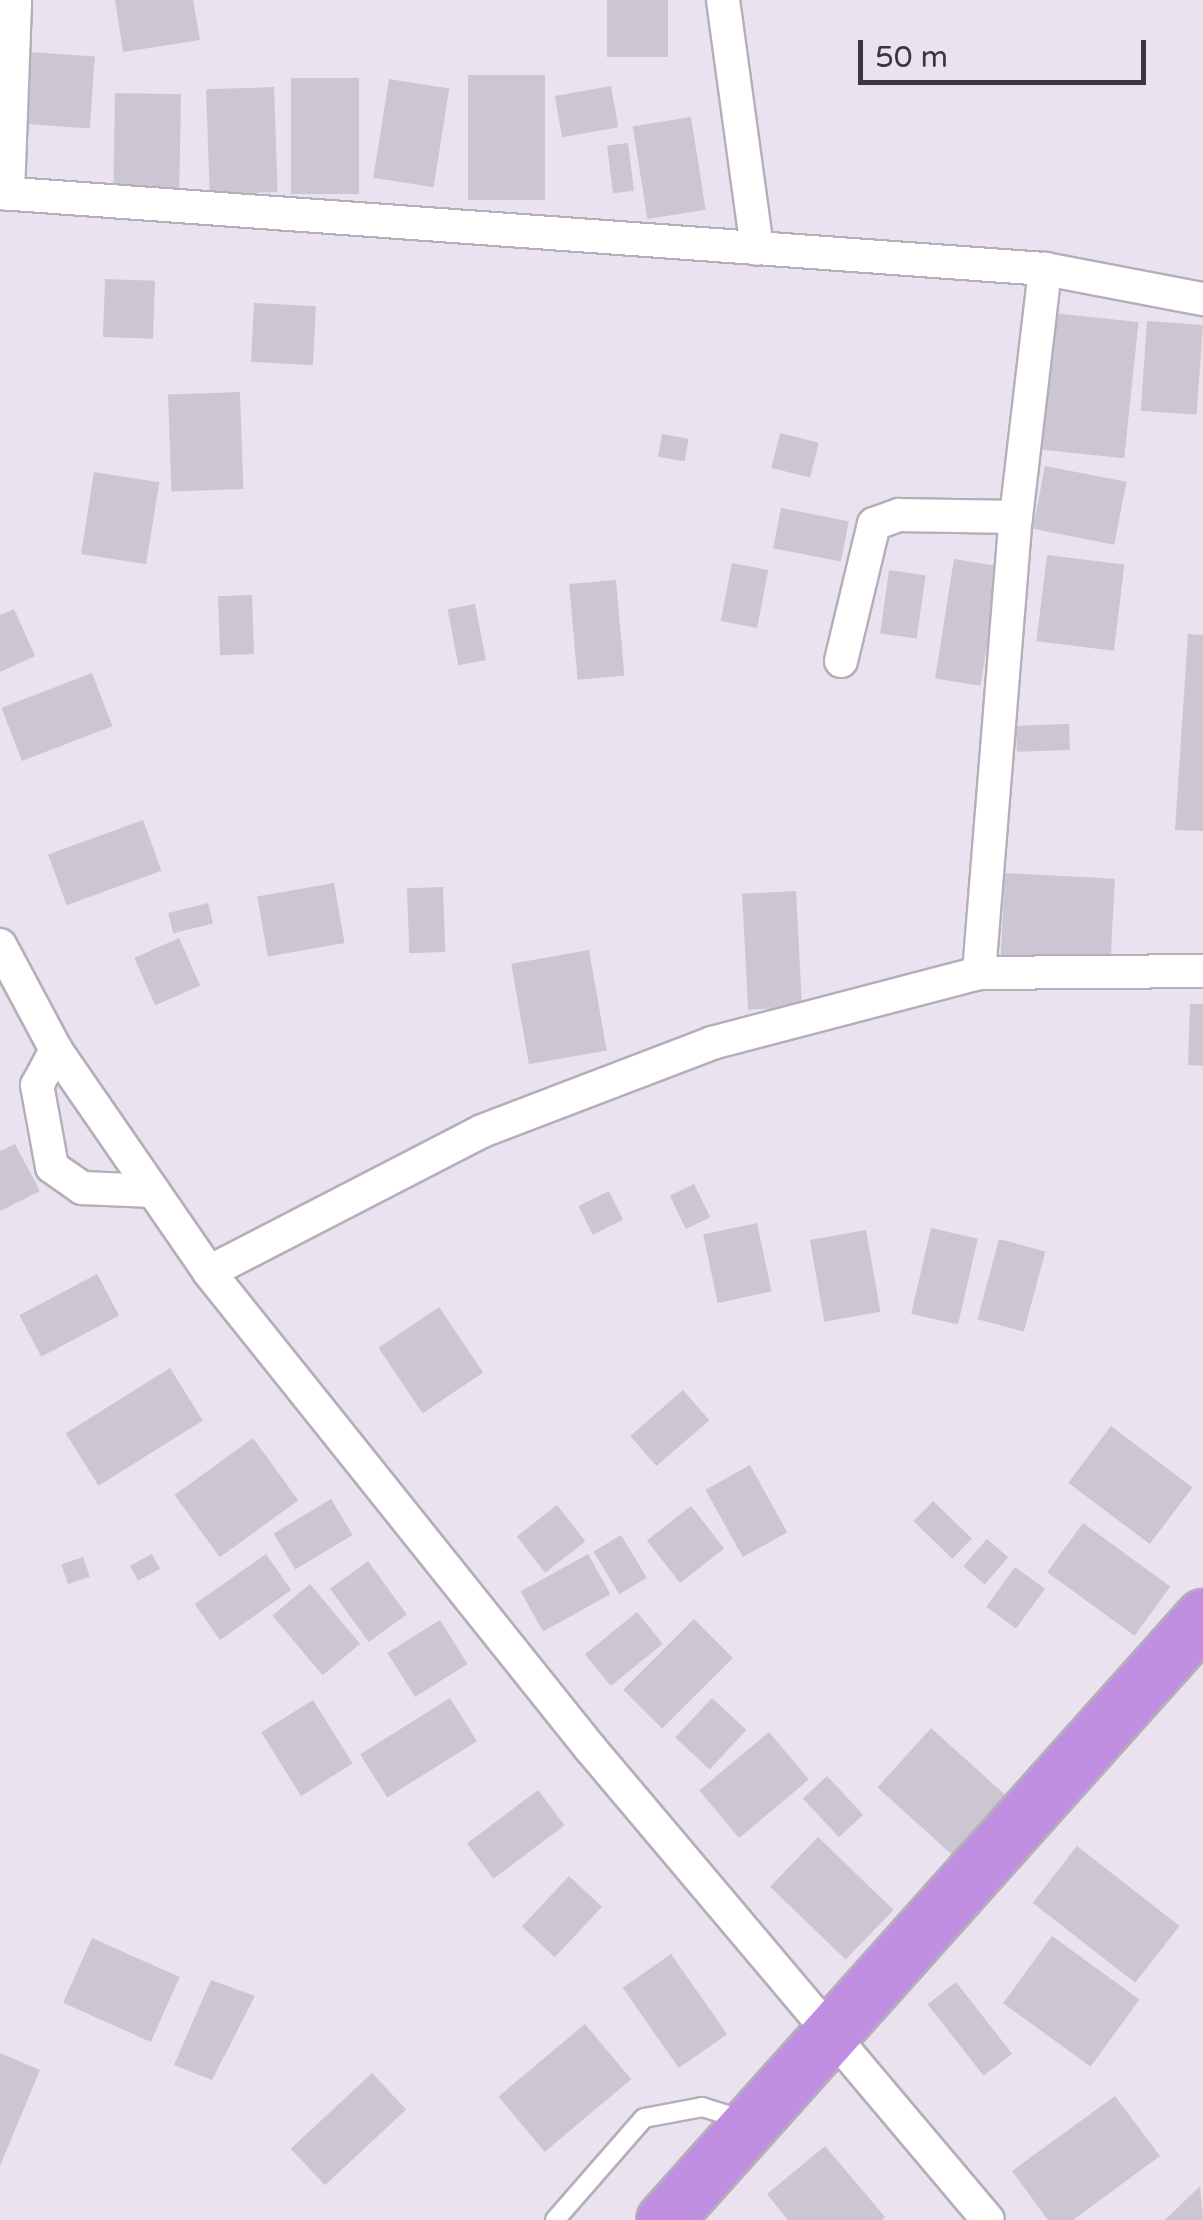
<!DOCTYPE html>
<html>
<head>
<meta charset="utf-8">
<style>
	body { margin:0 }
	#map { position:relative; width:1203px; height:2220px; overflow:hidden; background:#eae3ef; font-family:"Varela Round",sans-serif }
	div>[style] { position:absolute }
	.building>* { inset:0; background:#ccc6d2; transform-origin:0 0 }
	.roads { filter:drop-shadow(2px 0 #b5aebb) drop-shadow(-2px 0 #b5aebb) drop-shadow(0 2px #b5aebb) drop-shadow(0 -2px #b5aebb) }
	.service>* { height:18px; margin:-9px; padding:0 9px; transform-origin:9px; border-radius:9px; background:#fff }
	.minor>* { height:32px; margin:-16px; padding:0 16px; transform-origin:16px; border-radius:16px; background:#fff }
	.trunk>* { height:55px; margin:-27.5px; padding:0 27.5px; transform-origin:27.5px; border-radius:27.5px; background:#c08fe2 }
	span { translate:-50% -50%; white-space:nowrap; text-align:center; line-height:1.15; -webkit-text-stroke:9px #eae3ef; paint-order:stroke }
	.scale { position:absolute; left:858px; top:40px; width:288px; height:45px; box-sizing:border-box; border:5px solid #3b383d; border-top:0; padding-left:12px; font-size:30px; line-height:35px; white-space:nowrap; color:#3b383d; -webkit-text-stroke:8px #eae3ef; paint-order:stroke }
</style>
</head>
<body>
<div id="map">
	<div class="building">
		<i style="clip-path:polygon(115px 0,193px 0,200px 40px,123px 52px)"></i>
		<i style="left:607px;top:0;width:61px;height:57px"></i>
		<i style="left:29px;top:52px;width:66px;height:72px;rotate:4deg"></i>
		<i style="left:468px;top:75px;width:77px;height:125px"></i>
		<i style="left:291px;top:78px;width:68px;height:116px"></i>
		<i style="left:389px;top:79px;width:61px;height:100px;rotate:9deg"></i>
		<i style="left:611px;top:86px;width:42px;height:57px;rotate:80deg"></i>
		<i style="left:274px;top:87px;width:105px;height:68px;rotate:88deg"></i>
		<i style="left:115px;top:93px;width:66px;height:95px;rotate:1deg"></i>
		<i style="left:691px;top:117px;width:94px;height:59px;rotate:81deg"></i>
		<i style="left:628px;top:143px;width:48px;height:21px;rotate:83deg"></i>
		<i style="left:105px;top:279px;width:50px;height:58px;rotate:2deg"></i>
		<i style="left:254px;top:303px;width:62px;height:59px;rotate:3deg"></i>
		<i style="left:1052px;top:313px;width:87px;height:137px;rotate:6deg"></i>
		<i style="left:1147px;top:321px;width:56px;height:90px;rotate:4deg"></i>
		<i style="left:240px;top:392px;width:97px;height:72px;rotate:88deg"></i>
		<i style="left:780px;top:433px;width:40px;height:36px;rotate:14deg"></i>
		<i style="left:662px;top:434px;width:27px;height:23px;rotate:10deg"></i>
		<i style="left:1045px;top:466px;width:83px;height:64px;rotate:11deg"></i>
		<i style="left:94px;top:472px;width:66px;height:83px;rotate:9deg"></i>
		<i style="left:781px;top:508px;width:69px;height:41px;rotate:11deg"></i>
		<i style="left:1047px;top:555px;width:78px;height:87px;rotate:7deg"></i>
		<i style="left:954px;top:559px;width:46px;height:121px;rotate:9deg"></i>
		<i style="left:732px;top:563px;width:37px;height:59px;rotate:11deg"></i>
		<i style="left:889px;top:570px;width:37px;height:64px;rotate:8deg"></i>
		<i style="left:616px;top:580px;width:96px;height:47px;rotate:85deg"></i>
		<i style="left:252px;top:595px;width:59px;height:34px;rotate:88deg"></i>
		<i style="left:475px;top:604px;width:57px;height:28px;rotate:79deg"></i>
		<i style="clip-path:polygon(14px 609px,35px 656px,0 672px,0 615px)"></i>
		<i style="clip-path:polygon(1188px 634px,1203px 635px,1203px 831px,1175px 830px)"></i>
		<i style="left:92px;top:673px;width:57px;height:97px;rotate:69deg"></i>
		<i style="left:1069px;top:724px;width:26px;height:53px;rotate:88deg"></i>
		<i style="left:143px;top:820px;width:54px;height:101px;rotate:70deg"></i>
		<i style="left:1005px;top:873px;width:110px;height:88px;rotate:3deg"></i>
		<i style="left:334px;top:883px;width:61px;height:78px;rotate:80deg"></i>
		<i style="left:443px;top:887px;width:65px;height:36px;rotate:88deg"></i>
		<i style="left:796px;top:891px;width:116px;height:54px;rotate:87deg"></i>
		<i style="left:208px;top:903px;width:21px;height:41px;rotate:76deg"></i>
		<i style="left:179px;top:938px;width:52px;height:49px;rotate:66deg"></i>
		<i style="left:589px;top:950px;width:102px;height:79px;rotate:80deg"></i>
		<i style="clip-path:polygon(1190px 1004px,1203px 1004px,1203px 1066px,1188px 1065px)"></i>
		<i style="clip-path:polygon(15px 1144px,40px 1191px,0 1211px,0 1151px)"></i>
		<i style="left:694px;top:1184px;width:37px;height:27px;rotate:64deg"></i>
		<i style="left:609px;top:1191px;width:32px;height:34px;rotate:64deg"></i>
		<i style="left:757px;top:1223px;width:70px;height:55px;rotate:78deg"></i>
		<i style="left:931px;top:1228px;width:48px;height:88px;rotate:13deg"></i>
		<i style="left:866px;top:1230px;width:83px;height:57px;rotate:80deg"></i>
		<i style="left:999px;top:1239px;width:48px;height:83px;rotate:15deg"></i>
		<i style="left:97px;top:1274px;width:47px;height:88px;rotate:62deg"></i>
		<i style="left:439px;top:1307px;width:79px;height:73px;rotate:56deg"></i>
		<i style="left:170px;top:1368px;width:62px;height:123px;rotate:58deg"></i>
		<i style="left:683px;top:1390px;width:40px;height:70px;rotate:49deg"></i>
		<i style="left:1111px;top:1426px;width:102px;height:71px;rotate:37deg"></i>
		<i style="left:253px;top:1438px;width:77px;height:97px;rotate:54deg"></i>
		<i style="left:750px;top:1465px;width:77px;height:51px;rotate:61deg"></i>
		<i style="left:331px;top:1499px;width:42px;height:67px;rotate:59deg"></i>
		<i style="left:933px;top:1501px;width:54px;height:28px;rotate:44deg"></i>
		<i style="left:557px;top:1505px;width:46px;height:51px;rotate:52deg"></i>
		<i style="left:691px;top:1506px;width:54px;height:56px;rotate:52deg"></i>
		<i style="left:1083px;top:1523px;width:108px;height:61px;rotate:36deg"></i>
		<i style="left:621px;top:1535px;width:50px;height:32px;rotate:59deg"></i>
		<i style="left:987px;top:1539px;width:28px;height:36px;rotate:41deg"></i>
		<i style="left:152px;top:1554px;width:17px;height:25px;rotate:62deg"></i>
		<i style="left:266px;top:1554px;width:44px;height:87px;rotate:55deg"></i>
		<i style="left:588px;top:1554px;width:46px;height:77px;rotate:61deg"></i>
		<i style="left:83px;top:1557px;width:21px;height:23px;rotate:71deg"></i>
		<i style="left:368px;top:1561px;width:66px;height:47px;rotate:54deg"></i>
		<i style="left:1015px;top:1567px;width:37px;height:49px;rotate:36deg"></i>
		<i style="left:310px;top:1584px;width:78px;height:49px;rotate:50deg"></i>
		<i style="left:637px;top:1612px;width:41px;height:67px;rotate:51deg"></i>
		<i style="left:694px;top:1619px;width:55px;height:100px;rotate:45deg"></i>
		<i style="left:440px;top:1620px;width:52px;height:62px;rotate:58deg"></i>
		<i style="left:450px;top:1698px;width:51px;height:106px;rotate:58deg"></i>
		<i style="left:712px;top:1698px;width:47px;height:54px;rotate:43deg"></i>
		<i style="left:313px;top:1700px;width:75px;height:61px;rotate:58deg"></i>
		<i style="left:931px;top:1728px;width:110px;height:80px;rotate:42deg"></i>
		<i style="left:769px;top:1732px;width:62px;height:91px;rotate:50deg"></i>
		<i style="left:827px;top:1776px;width:53px;height:33px;rotate:47deg"></i>
		<i style="left:538px;top:1790px;width:44px;height:89px;rotate:53deg"></i>
		<i style="left:818px;top:1837px;width:105px;height:69px;rotate:44deg"></i>
		<i style="left:1077px;top:1846px;width:130px;height:72px;rotate:38deg"></i>
		<i style="left:569px;top:1876px;width:45px;height:69px;rotate:43deg"></i>
		<i style="left:1052px;top:1936px;width:108px;height:83px;rotate:36deg"></i>
		<i style="left:92px;top:1938px;width:96px;height:71px;rotate:24deg"></i>
		<i style="left:671px;top:1954px;width:98px;height:59px;rotate:55deg"></i>
		<i style="clip-path:polygon(211px 1980px,255px 1996px,212px 2080px,174px 2065px)"></i>
		<i style="left:956px;top:1982px;width:91px;height:36px;rotate:52deg"></i>
		<i style="left:585px;top:2024px;width:72px;height:113px;rotate:50deg"></i>
		<i style="clip-path:polygon(0 2053px,40px 2070px,0 2166px)"></i>
		<i style="left:372px;top:2073px;width:50px;height:111px;rotate:47deg"></i>
		<i style="clip-path:polygon(1115px 2096px,1160px 2156px,1073px 2220px,1048px 2220px,1012px 2171px)"></i>
		<i style="clip-path:polygon(825px 2146px,885px 2217px,882px 2220px,788px 2220px,767px 2194px)"></i>
		<i style="clip-path:polygon(1200px 2186px,1203px 2220px,1165px 2220px)"></i>
	</div>
	<div class="roads">
		<div class="service">
			<i style="left:555px;top:2220px;width:135px;rotate:-48.9deg"></i>
			<i style="left:644px;top:2118px;width:59px;rotate:-10.7deg"></i>
			<i style="left:702px;top:2107px;width:44px;rotate:17.2deg"></i>
		</div>
		<div class="minor">
			<i style="left:723px;top:0;width:251px;rotate:82.2deg"></i>
			<i style="left:0;top:193px;width:1048px;rotate:4.16deg"></i>
			<i style="left:1045px;top:269px;width:161px;rotate:10.8deg"></i>
			<i style="left:8px;top:194px;width:194px;rotate:-87.9deg"></i>
			<i style="left:841px;top:661px;width:141px;rotate:-76.5deg"></i>
			<i style="left:874px;top:524px;width:27px;rotate:-20deg"></i>
			<i style="left:899px;top:515px;width:117px;rotate:1deg"></i>
			<i style="left:1016px;top:517px;width:250px;rotate:-83.3deg"></i>
			<i style="left:0;top:945px;width:119px;rotate:61.9deg"></i>
			<i style="left:56px;top:1050px;width:270px;rotate:55.4deg"></i>
			<i style="left:209px;top:1272px;width:610px;rotate:51.33deg"></i>
			<i style="left:590px;top:1748px;width:617px;rotate:49.86deg"></i>
			<i style="left:979px;top:973px;width:457px;rotate:-85.4deg"></i>
			<i style="left:56px;top:1050px;width:40px;rotate:118deg"></i>
			<i style="left:37px;top:1085px;width:83px;rotate:79.6deg"></i>
			<i style="left:52px;top:1167px;width:37px;rotate:35deg"></i>
			<i style="left:82px;top:1188px;width:71px;rotate:2.4deg"></i>
			<i style="left:209px;top:1272px;width:307px;rotate:-27.3deg"></i>
			<i style="left:482px;top:1131px;width:246px;rotate:-20.9deg"></i>
			<i style="left:712px;top:1043px;width:276px;rotate:-14.7deg"></i>
			<i style="left:979px;top:973px;width:224px;rotate:-0.5deg"></i>
		</div>
		<div class="trunk">
			<i style="left:664px;top:2220px;width:809px;rotate:-48.21deg"></i>
		</div>
	</div>
	<div class="scale">50 m</div>
</div>
</body>
</html>
